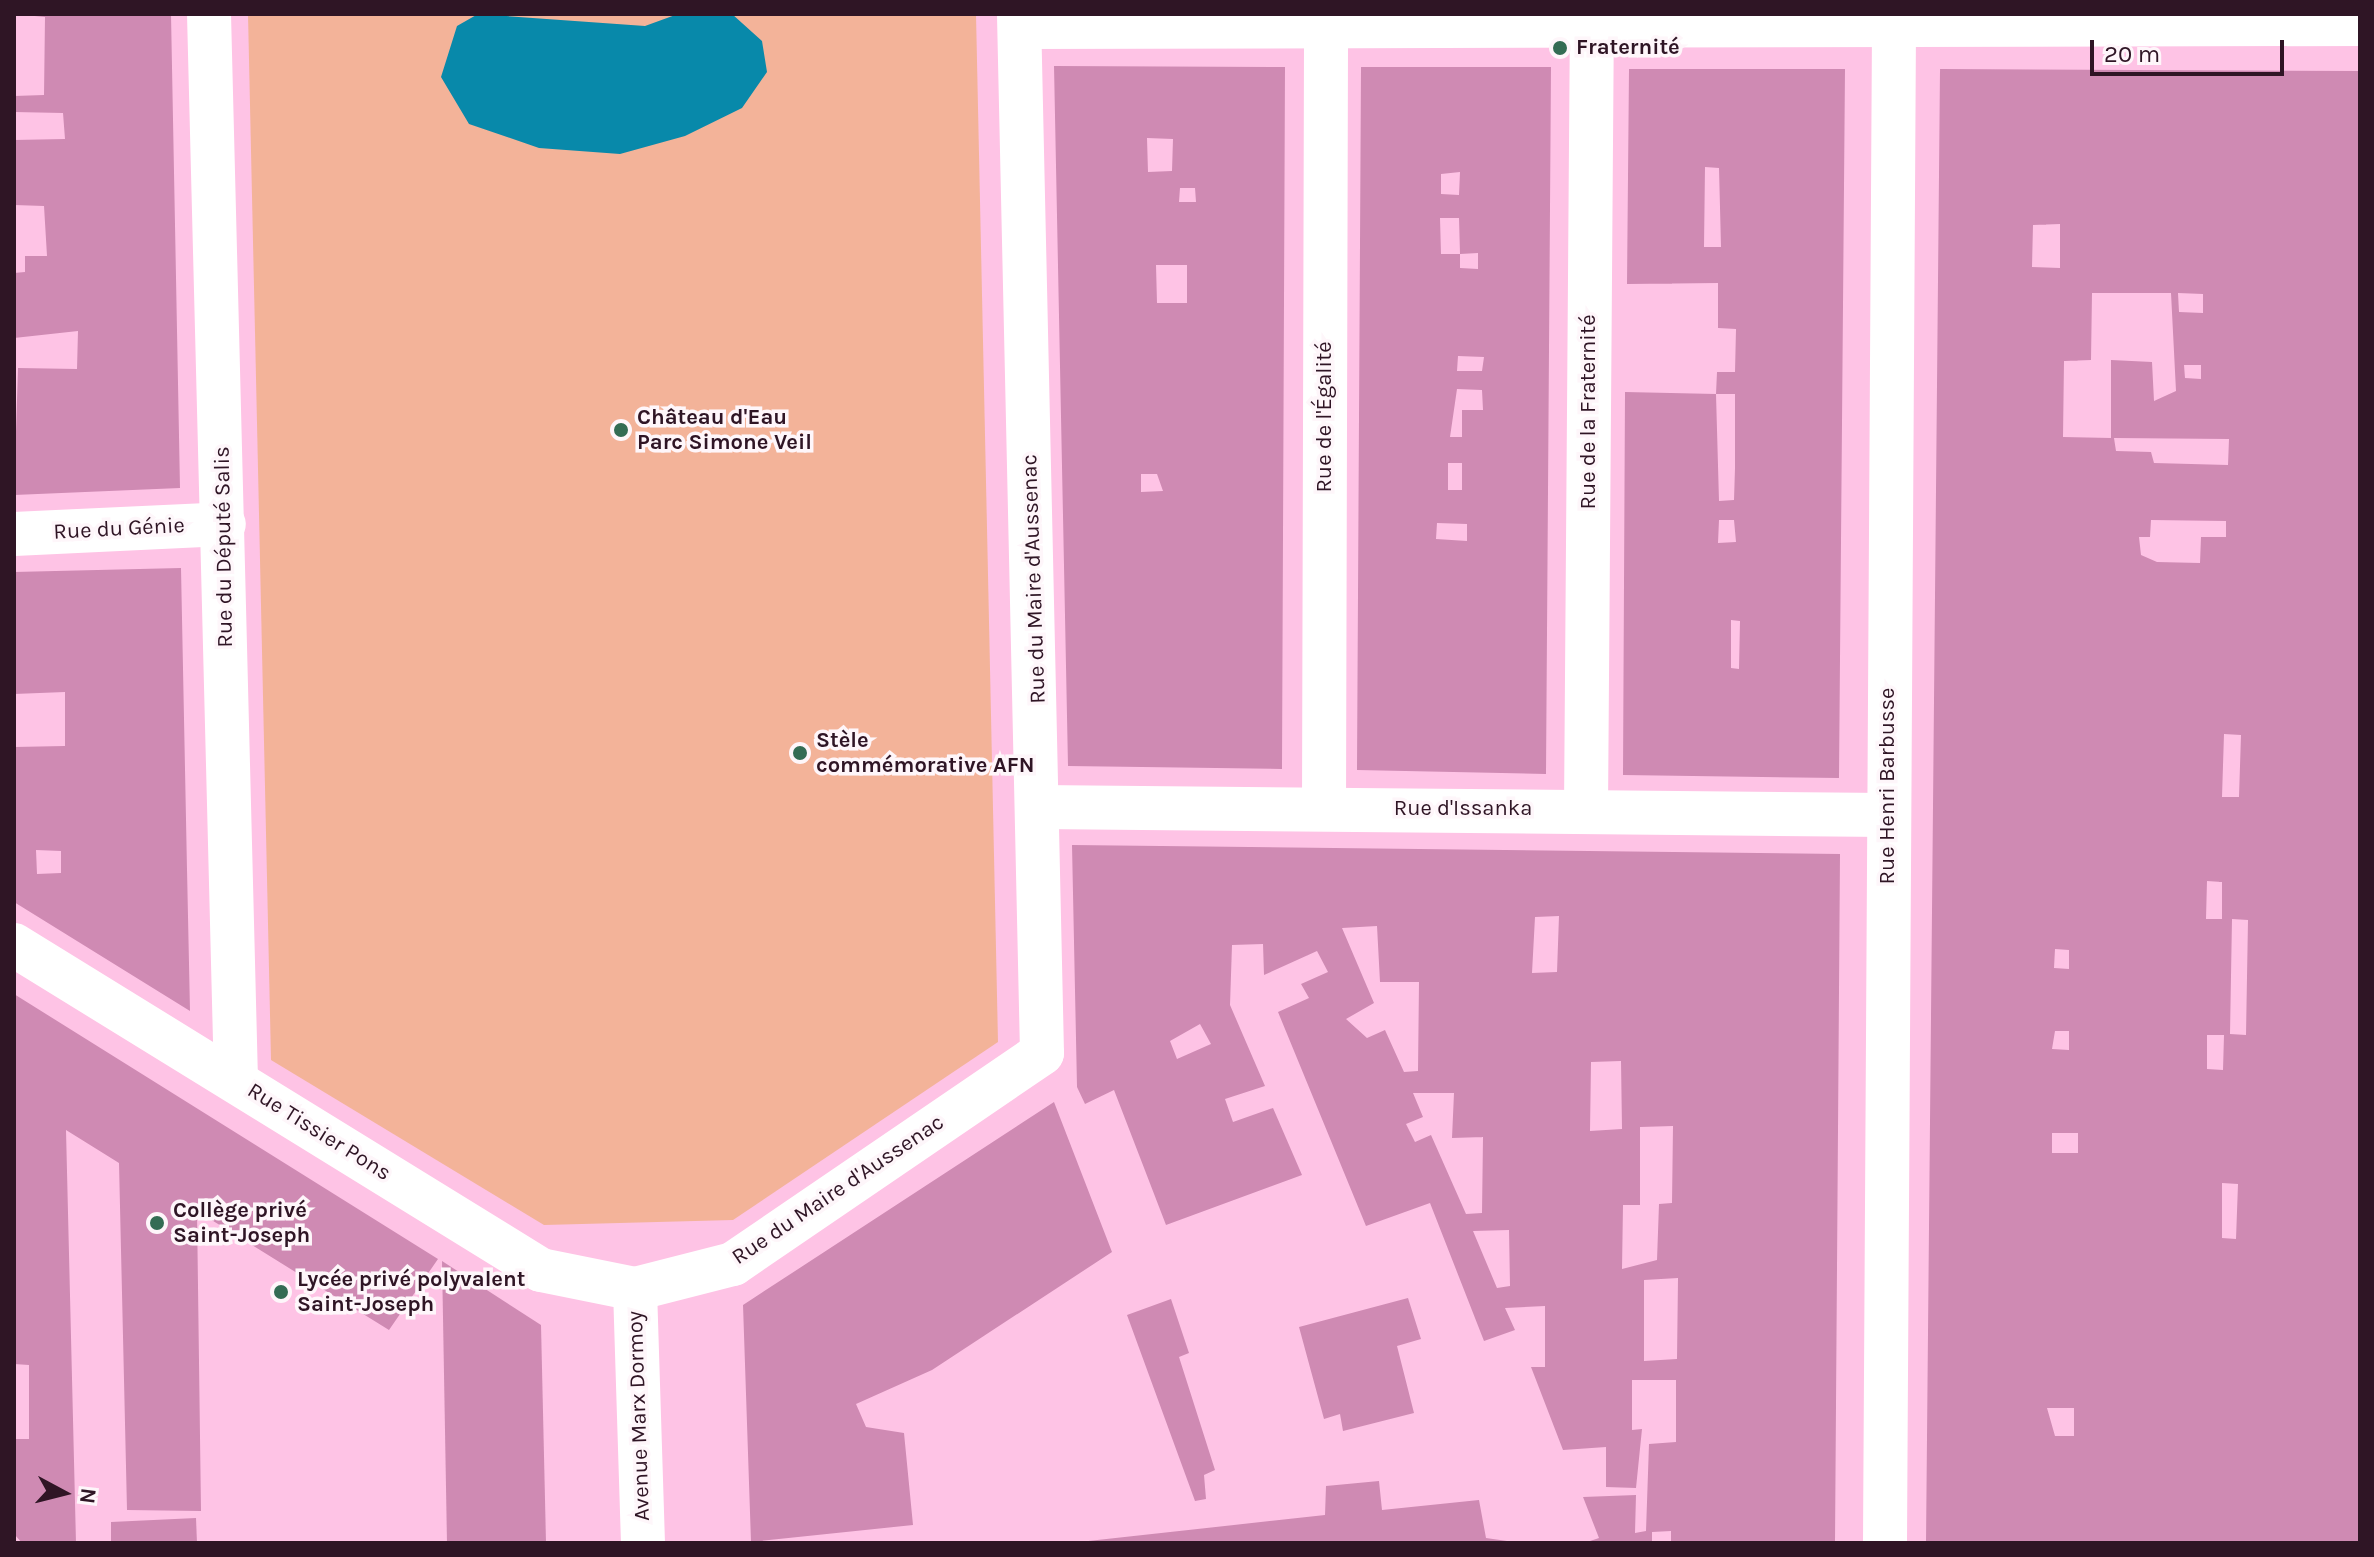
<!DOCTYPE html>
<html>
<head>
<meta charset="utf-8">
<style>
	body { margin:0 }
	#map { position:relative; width:2374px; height:1557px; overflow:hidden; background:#fec3e5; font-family:Karla,sans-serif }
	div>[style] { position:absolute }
	.green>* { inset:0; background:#f3b399 }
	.water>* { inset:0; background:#0889aa }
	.building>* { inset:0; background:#cf8ab3 }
	.minor>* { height:44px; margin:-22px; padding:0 22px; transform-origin:22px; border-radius:22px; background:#fff }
	.dots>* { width:22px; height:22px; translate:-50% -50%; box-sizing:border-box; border:4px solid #fef6fa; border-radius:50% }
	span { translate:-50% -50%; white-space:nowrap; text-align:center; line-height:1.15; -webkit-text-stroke:7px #fef6fa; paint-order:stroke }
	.poi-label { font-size:22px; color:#2f1525; font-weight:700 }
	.left { translate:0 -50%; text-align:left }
	.street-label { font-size:22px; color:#2f1525 }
	.frame { position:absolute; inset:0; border:16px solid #2f1525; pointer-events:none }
	.north { position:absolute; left:24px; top:1453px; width:80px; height:80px; -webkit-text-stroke:6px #fef6fa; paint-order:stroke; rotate:97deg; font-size:22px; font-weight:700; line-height:32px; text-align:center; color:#2f1525 }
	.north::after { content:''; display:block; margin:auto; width:28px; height:36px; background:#2f1525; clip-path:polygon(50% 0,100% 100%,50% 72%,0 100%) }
	.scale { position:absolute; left:2090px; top:40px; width:194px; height:36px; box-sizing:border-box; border:4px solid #2f1525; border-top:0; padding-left:10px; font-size:24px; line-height:28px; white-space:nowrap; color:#2f1525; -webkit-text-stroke:6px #fef6fa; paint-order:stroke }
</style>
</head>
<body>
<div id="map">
	<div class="green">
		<i style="clip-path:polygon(248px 14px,976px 14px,998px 1042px,733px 1220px,544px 1225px,271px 1060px)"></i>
	</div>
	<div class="water">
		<i style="clip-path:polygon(478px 14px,645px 26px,678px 14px,732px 14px,762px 41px,767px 72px,742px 108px,685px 136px,620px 154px,539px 148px,469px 124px,441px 77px,457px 26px)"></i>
	</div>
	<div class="building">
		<i style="clip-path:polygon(14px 14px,171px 14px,180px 488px,14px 495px,18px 368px,77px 369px,78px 331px,14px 338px,14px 273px,25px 272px,25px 256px,47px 256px,44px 206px,14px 205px,14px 140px,65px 139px,63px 113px,14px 112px,14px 96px,44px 95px,45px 17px)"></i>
		<i style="clip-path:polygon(evenodd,1054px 66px,1285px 67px,1282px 769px,1068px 766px,1054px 66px,1147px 138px,1173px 139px,1172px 171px,1148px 172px,1147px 138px,1054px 66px,1180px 188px,1195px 188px,1196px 202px,1179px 202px,1180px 188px,1054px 66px,1156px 265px,1187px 265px,1187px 303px,1157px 303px,1156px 265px,1054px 66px,1141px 474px,1157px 474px,1163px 491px,1141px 492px,1141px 474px)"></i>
		<i style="clip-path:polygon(evenodd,1361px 67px,1551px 67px,1546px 774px,1357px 770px,1361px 67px,1460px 172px,1459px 195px,1441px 194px,1441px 174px,1460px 172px,1361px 67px,1440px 218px,1459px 218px,1460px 254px,1441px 254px,1440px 218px,1361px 67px,1478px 253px,1478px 269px,1460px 268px,1460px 254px,1478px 253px,1361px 67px,1458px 356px,1484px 357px,1482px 371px,1457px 371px,1458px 356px,1361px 67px,1457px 389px,1482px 390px,1483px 410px,1462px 410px,1462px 437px,1450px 437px,1457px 389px,1361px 67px,1448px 463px,1462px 463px,1462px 490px,1448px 490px,1448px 463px,1361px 67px,1437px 523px,1467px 524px,1467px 541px,1436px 539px,1437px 523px)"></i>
		<i style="clip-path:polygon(evenodd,1629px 69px,1845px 69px,1839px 778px,1623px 775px,1625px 392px,1716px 394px,1719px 501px,1734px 500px,1735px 468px,1735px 394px,1716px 394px,1717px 372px,1735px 372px,1736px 329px,1718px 328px,1718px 283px,1627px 284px,1629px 69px,1705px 167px,1719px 168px,1721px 247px,1704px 247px,1705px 167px,1629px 69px,1719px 520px,1734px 520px,1736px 542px,1718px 543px,1719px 520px,1629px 69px,1731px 620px,1740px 621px,1739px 669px,1731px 668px,1731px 620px)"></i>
		<i style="clip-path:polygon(evenodd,1940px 69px,2360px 71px,2360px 1543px,1926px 1543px,1940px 69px,2060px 224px,2060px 268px,2032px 267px,2033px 225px,2060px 224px,1940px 69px,2092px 293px,2171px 293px,2176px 391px,2154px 401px,2152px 362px,2111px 360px,2111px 438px,2063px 437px,2064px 361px,2091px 360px,2092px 293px,1940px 69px,2178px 293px,2203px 294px,2203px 313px,2179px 312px,2178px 293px,1940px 69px,2184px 365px,2201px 365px,2201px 379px,2185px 378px,2184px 365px,1940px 69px,2114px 438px,2229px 439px,2228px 465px,2154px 463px,2151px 452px,2116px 451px,2114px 438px,1940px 69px,2151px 520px,2226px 521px,2226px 537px,2201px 537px,2200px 563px,2157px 562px,2141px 555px,2139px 537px,2150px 537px,2151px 520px,1940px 69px,2224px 734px,2241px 735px,2239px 797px,2222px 797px,2224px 734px,1940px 69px,2207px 881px,2222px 882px,2222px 919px,2206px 919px,2207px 881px,1940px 69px,2232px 919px,2248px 920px,2246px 1035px,2230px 1034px,2232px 919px,1940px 69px,2055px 949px,2069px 950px,2069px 969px,2054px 968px,2055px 949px,1940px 69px,2055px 1031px,2069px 1031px,2069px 1050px,2052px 1049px,2055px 1031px,1940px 69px,2207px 1035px,2224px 1035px,2223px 1070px,2207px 1069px,2207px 1035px,1940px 69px,2052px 1133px,2078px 1133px,2078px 1153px,2052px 1153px,2052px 1133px,1940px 69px,2222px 1183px,2238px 1184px,2236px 1239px,2222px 1238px,2222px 1183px,1940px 69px,2047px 1408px,2074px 1408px,2074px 1436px,2055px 1436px,2047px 1408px)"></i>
		<i style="clip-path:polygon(evenodd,181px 568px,187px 869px,190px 1011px,14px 902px,14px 747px,65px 746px,65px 692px,14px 694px,14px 572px,181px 568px,36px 850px,61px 851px,61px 873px,37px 874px,36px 850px)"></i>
		<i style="clip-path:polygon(evenodd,1072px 845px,1840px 854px,1835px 1543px,1671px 1543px,1671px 1531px,1652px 1532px,1652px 1543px,1584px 1543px,1599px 1538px,1583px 1497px,1636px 1495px,1635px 1533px,1646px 1531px,1649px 1444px,1676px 1442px,1676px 1380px,1632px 1380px,1632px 1430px,1642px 1429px,1636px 1488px,1606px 1487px,1606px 1447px,1563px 1450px,1531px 1367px,1545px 1367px,1545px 1306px,1505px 1308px,1515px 1330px,1484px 1341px,1430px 1203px,1366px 1226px,1278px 1012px,1309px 998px,1301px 984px,1328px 972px,1317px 951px,1264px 975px,1263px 944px,1232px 945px,1230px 1005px,1265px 1086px,1225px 1099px,1233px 1122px,1273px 1108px,1302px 1175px,1166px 1225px,1114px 1090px,1085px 1104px,1077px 1087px,1072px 845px,1559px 916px,1557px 972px,1532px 973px,1535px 917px,1559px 916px,1072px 845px,1377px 926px,1380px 982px,1419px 982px,1418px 1071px,1404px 1072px,1385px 1030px,1367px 1038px,1346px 1019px,1374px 1003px,1342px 928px,1377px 926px,1072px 845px,1200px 1024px,1211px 1044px,1177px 1059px,1170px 1041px,1200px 1024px,1072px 845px,1621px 1061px,1622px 1129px,1590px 1131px,1591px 1062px,1621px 1061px,1072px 845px,1413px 1093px,1454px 1093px,1452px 1138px,1483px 1137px,1482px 1213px,1466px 1214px,1431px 1135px,1415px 1142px,1406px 1124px,1423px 1117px,1413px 1093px,1072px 845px,1673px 1126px,1672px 1203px,1659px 1204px,1657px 1260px,1622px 1269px,1623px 1205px,1640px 1205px,1640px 1127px,1673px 1126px,1072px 845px,1509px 1230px,1510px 1286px,1497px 1288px,1473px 1231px,1509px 1230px,1072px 845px,1678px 1278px,1677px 1359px,1644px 1361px,1644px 1280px,1678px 1278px)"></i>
		<i style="clip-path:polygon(14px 994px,438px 1259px,389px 1330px,197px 1211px,201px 1511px,127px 1510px,119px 1163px,66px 1130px,76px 1543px,22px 1543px,15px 1535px,14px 1439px,29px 1439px,29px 1365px,14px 1364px)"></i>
		<i style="clip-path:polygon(1054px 1102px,1112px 1252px,932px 1370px,856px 1404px,866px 1427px,904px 1433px,913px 1525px,751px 1542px,743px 1305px)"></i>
		<i style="clip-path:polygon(442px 1261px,541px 1325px,546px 1543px,447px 1543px)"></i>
		<i style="clip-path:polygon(1408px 1298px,1421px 1339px,1397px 1346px,1414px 1413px,1343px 1431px,1340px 1414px,1324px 1419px,1299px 1327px)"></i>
		<i style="clip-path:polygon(1171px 1299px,1189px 1353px,1179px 1357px,1215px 1470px,1204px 1475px,1206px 1499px,1195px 1501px,1127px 1315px)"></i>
		<i style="clip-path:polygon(1379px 1481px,1382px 1510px,1479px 1500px,1486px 1538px,1521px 1543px,1070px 1543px,1325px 1515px,1326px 1486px)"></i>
		<i style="clip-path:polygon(196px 1518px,197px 1543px,111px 1543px,111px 1522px)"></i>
	</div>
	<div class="minor">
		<i style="left:209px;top:14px;width:1066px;rotate:88.55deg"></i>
		<i style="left:1020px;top:27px;width:1340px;rotate:-0.13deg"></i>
		<i style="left:14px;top:534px;width:210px;rotate:-2.7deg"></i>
		<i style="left:1038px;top:807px;width:849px;rotate:0.54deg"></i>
		<i style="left:1324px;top:809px;width:783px;rotate:-89.85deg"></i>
		<i style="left:1586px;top:810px;width:796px;rotate:-89.57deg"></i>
		<i style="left:14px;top:945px;width:619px;rotate:31.66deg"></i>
		<i style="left:541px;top:1270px;width:96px;rotate:11.4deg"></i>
		<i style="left:635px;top:1289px;width:101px;rotate:-14.3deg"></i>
		<i style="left:733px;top:1264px;width:374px;rotate:-34.3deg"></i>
		<i style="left:1042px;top:1053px;width:1039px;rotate:-91.27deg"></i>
		<i style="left:635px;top:1289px;width:254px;rotate:88.2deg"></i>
		<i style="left:1885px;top:1543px;width:1529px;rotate:-89.66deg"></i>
	</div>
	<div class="dots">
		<i style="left:1560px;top:48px;background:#346c54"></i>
		<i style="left:621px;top:430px;background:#346c54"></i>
		<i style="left:800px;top:753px;background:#346c54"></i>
		<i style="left:157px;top:1223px;background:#346c54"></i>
		<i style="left:281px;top:1292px;background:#346c54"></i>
	</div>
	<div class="poi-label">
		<span class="left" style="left:1576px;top:48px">Fraternité</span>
		<span class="left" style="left:637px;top:430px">Château d'Eau<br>Parc Simone Veil</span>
		<span class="left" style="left:816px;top:753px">Stèle<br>commémorative AFN</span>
		<span class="left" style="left:173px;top:1223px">Collège privé<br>Saint-Joseph</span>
		<span class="left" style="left:297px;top:1292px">Lycée privé polyvalent<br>Saint-Joseph</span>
	</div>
	<div class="street-label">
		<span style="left:1589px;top:412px;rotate:-90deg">Rue de la Fraternité</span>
		<span style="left:1325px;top:417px;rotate:-90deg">Rue de l'Égalité</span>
		<span style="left:119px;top:529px;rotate:-3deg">Rue du Génie</span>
		<span style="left:224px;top:547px;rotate:-91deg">Rue du Député Salis</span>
		<span style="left:1034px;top:579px;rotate:-92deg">Rue du Maire d'Aussenac</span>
		<span style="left:1888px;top:786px;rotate:-90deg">Rue Henri Barbusse</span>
		<span style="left:1463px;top:809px">Rue d'Issanka</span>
		<span style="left:319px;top:1132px;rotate:32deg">Rue Tissier Pons</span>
		<span style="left:838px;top:1190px;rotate:-34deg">Rue du Maire d'Aussenac</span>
		<span style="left:639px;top:1416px;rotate:-92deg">Avenue Marx Dormoy</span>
	</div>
	<div class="frame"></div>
	<div class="north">N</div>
	<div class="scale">20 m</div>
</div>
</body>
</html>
